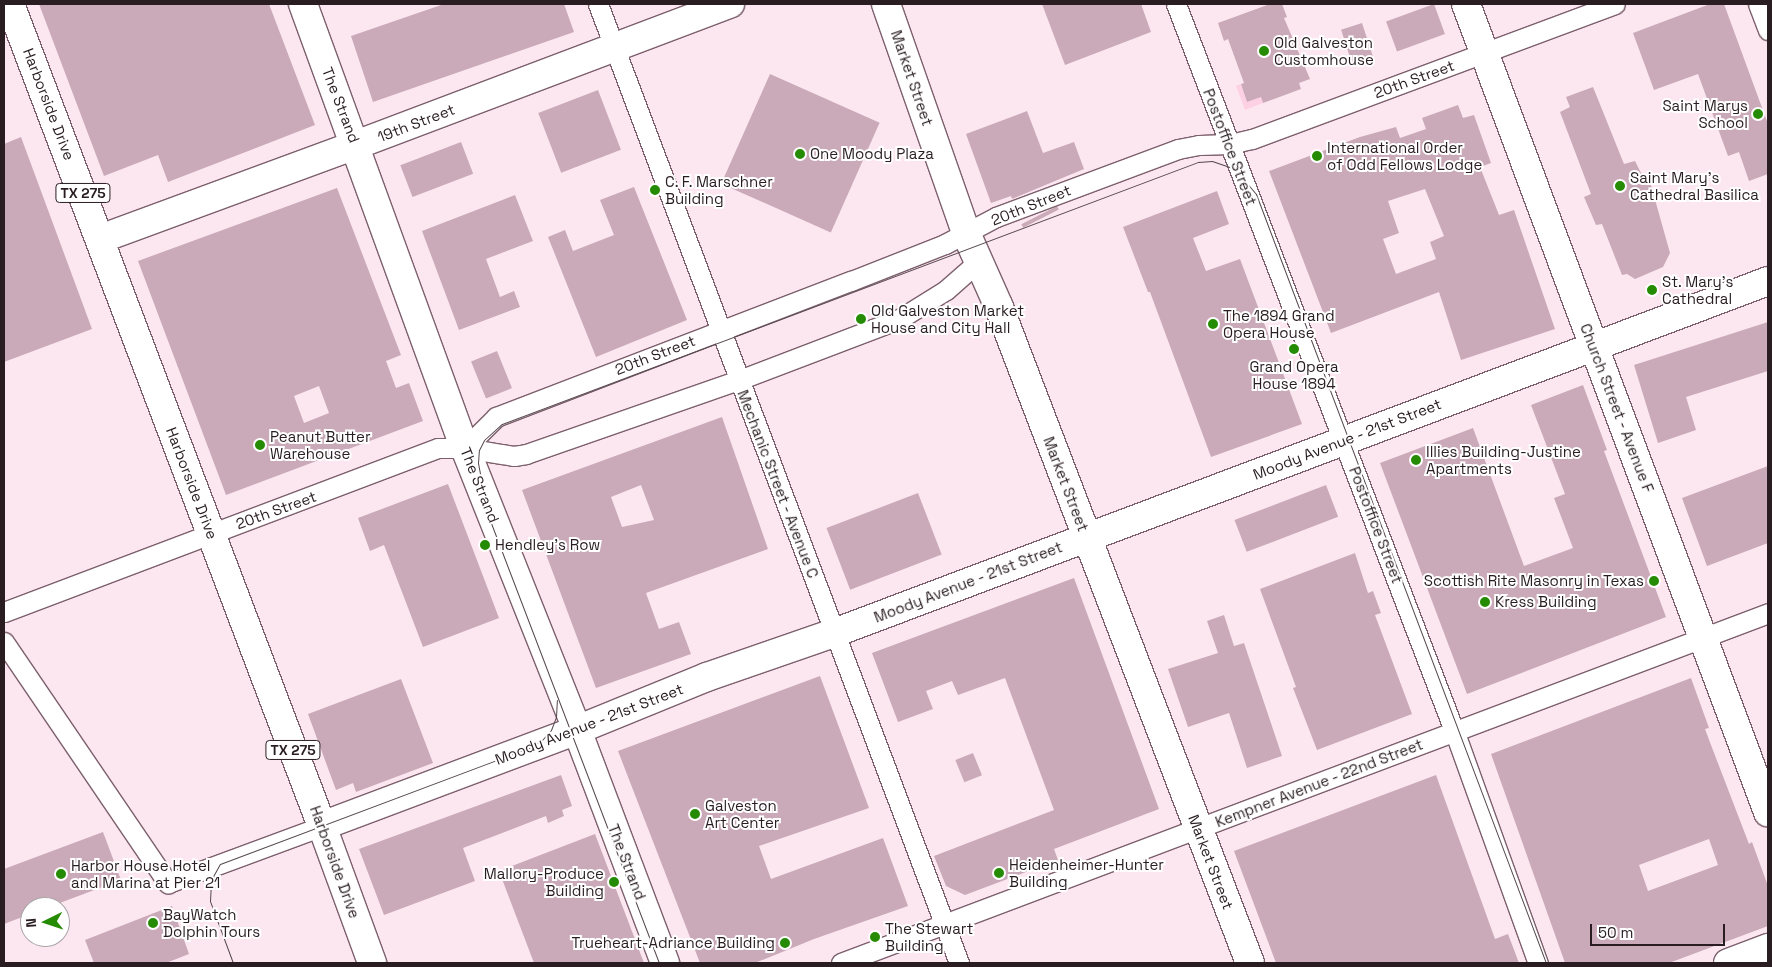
<!DOCTYPE html>
<html>
<head>
<meta charset="utf-8">
<style>
	body { margin:0 }
	#map { position:relative; width:1772px; height:967px; overflow:hidden; background:#fce7f0; font-family:"Space Grotesk",sans-serif }
	div>[style] { position:absolute }
	.green>* { inset:0; background:#fed0e4 }
	.building>* { inset:0; background:#caaab8; transform-origin:0 0 }
	.roads { filter:drop-shadow(1px 0 #7d606d) drop-shadow(-1px 0 #7d606d) drop-shadow(0 1px #7d606d) drop-shadow(0 -1px #7d606d) }
	.street>* { height:19px; margin:-9.5px; padding:0 9.5px; transform-origin:9.5px; border-radius:9.5px; background:#fff }
	.secondary>* { height:28px; margin:-14px; padding:0 14px; transform-origin:14px; border-radius:14px; background:#fff }
	.primary>* { height:28px; margin:-14px; padding:0 14px; transform-origin:14px; border-radius:14px; background:#fff }
	.tram>* { height:1px; margin:-0.5px; padding:0 0.5px; transform-origin:0.5px; border-radius:0.5px; background:#55474d }
	.dots>* { width:14px; height:14px; translate:-50% -50%; box-sizing:border-box; border:2px solid #fff; border-radius:50% }
	span { translate:-50% -50%; white-space:nowrap; text-align:center; line-height:1.15; -webkit-text-stroke:4px #fff; paint-order:stroke }
	.shield-label span { padding:1px 4px; background:#fff; border:1px solid; border-radius:4px; -webkit-text-stroke-width:0 }
	.shield-label { font-size:14px; color:#291d22; font-weight:700 }
	.poi-label { font-size:15px; color:#291d22 }
	.left { translate:0 -50%; text-align:left }
	.right { translate:-100% -50%; text-align:right }
	.street-label { font-size:15px; color:#291d22 }
	.frame { position:absolute; inset:0; border:5px solid #291d22; pointer-events:none }
	.north { position:absolute; left:20px; top:897px; width:50px; height:50px; box-sizing:border-box; background:#fff; border:1px solid #a9a5a7; border-radius:50%; rotate:266deg; font-size:14px; font-weight:700; line-height:20px; text-align:center; color:#291d22 }
	.north::after { content:''; display:block; margin:auto; width:18px; height:22px; background:#258b02; clip-path:polygon(50% 0,100% 100%,50% 72%,0 100%) }
	.scale { position:absolute; left:1590px; top:924px; width:135px; height:22px; box-sizing:border-box; border:2px solid #291d22; border-top:0; padding-left:6px; font-size:15px; line-height:18px; white-space:nowrap; color:#291d22; -webkit-text-stroke:4px #fff; paint-order:stroke }
</style>
</head>
<body>
<div id="map">
	<div class="green">
		<i style="clip-path:polygon(1241px 84px,1247px 102px,1261px 97px,1263px 103px,1245px 110px,1236px 86px)"></i>
	</div>
	<div class="building">
		<i style="clip-path:polygon(39px 4px,269px 4px,315px 125px,168px 182px,158px 155px,104px 176px)"></i>
		<i style="clip-path:polygon(444px 4px,564px 4px,574px 32px,373px 102px,351px 36px)"></i>
		<i style="clip-path:polygon(1042px 4px,1141px 4px,1151px 32px,1065px 65px)"></i>
		<i style="clip-path:polygon(1270px 4px,1282px 4px,1287px 17px,1284px 18px,1310px 79px,1299px 83px,1301px 89px,1263px 103px,1261px 97px,1247px 102px,1241px 84px,1244px 83px,1228px 39px,1224px 41px,1218px 23px)"></i>
		<i style="left:1434px;top:4px;width:32px;height:51px;rotate:70deg"></i>
		<i style="clip-path:polygon(1710px 4px,1724px 4px,1768px 124px,1768px 174px,1749px 181px,1739px 152px,1728px 156px,1698px 74px,1654px 90px,1633px 33px)"></i>
		<i style="left:1362px;top:23px;width:39px;height:22px;rotate:72deg"></i>
		<i style="left:770px;top:74px;width:120px;height:120px;rotate:24deg"></i>
		<i style="clip-path:polygon(1593px 87px,1624px 164px,1635px 161px,1643px 177px,1649px 178px,1670px 253px,1663px 267px,1635px 279px,1627px 274px,1622px 275px,1602px 224px,1596px 225px,1584px 197px,1591px 194px,1560px 112px,1570px 107px,1566px 97px)"></i>
		<i style="left:598px;top:90px;width:64px;height:64px;rotate:69deg"></i>
		<i style="clip-path:polygon(evenodd,1458px 105px,1463px 118px,1474px 115px,1491px 163px,1480px 167px,1499px 215px,1514px 210px,1555px 329px,1461px 360px,1439px 292px,1331px 333px,1269px 171px,1360px 137px,1396px 127px,1400px 138px,1426px 129px,1422px 118px,1458px 105px,1425px 189px,1444px 236px,1430px 242px,1436px 259px,1396px 274px,1383px 239px,1399px 233px,1388px 201px,1425px 189px)"></i>
		<i style="clip-path:polygon(1027px 111px,1043px 153px,1074px 142px,1084px 169px,1012px 199px,1011px 196px,991px 203px,966px 134px)"></i>
		<i style="clip-path:polygon(21px 137px,92px 329px,4px 362px,4px 144px)"></i>
		<i style="left:461px;top:142px;width:34px;height:65px;rotate:69deg"></i>
		<i style="clip-path:polygon(634px 187px,687px 320px,596px 357px,548px 237px,565px 230px,573px 251px,614px 235px,600px 200px)"></i>
		<i style="clip-path:polygon(evenodd,337px 188px,401px 355px,386px 361px,396px 388px,409px 383px,423px 421px,226px 495px,138px 261px,337px 188px,319px 386px,329px 413px,304px 423px,294px 396px,319px 386px)"></i>
		<i style="clip-path:polygon(1217px 191px,1229px 224px,1193px 238px,1206px 271px,1240px 259px,1302px 424px,1211px 457px,1150px 292px,1148px 292px,1123px 227px)"></i>
		<i style="clip-path:polygon(515px 195px,533px 241px,486px 259px,500px 297px,514px 291px,520px 307px,459px 330px,422px 231px)"></i>
		<i style="left:1057px;top:206px;width:4px;height:40px;rotate:63deg"></i>
		<i style="clip-path:polygon(1768px 322px,1768px 371px,1686px 397px,1696px 430px,1658px 443px,1634px 365px)"></i>
		<i style="left:497px;top:351px;width:40px;height:28px;rotate:68deg"></i>
		<i style="clip-path:polygon(1583px 385px,1607px 450px,1604px 451px,1666px 617px,1467px 694px,1380px 463px,1473px 428px,1524px 566px,1573px 548px,1554px 498px,1565px 494px,1531px 405px)"></i>
		<i style="clip-path:polygon(evenodd,722px 417px,768px 549px,646px 593px,659px 629px,679px 622px,691px 654px,596px 688px,522px 490px,722px 417px,641px 485px,654px 520px,622px 527px,611px 497px,641px 485px)"></i>
		<i style="clip-path:polygon(1768px 466px,1768px 543px,1707px 566px,1682px 498px)"></i>
		<i style="clip-path:polygon(448px 484px,499px 618px,423px 647px,384px 545px,370px 551px,358px 518px)"></i>
		<i style="left:1326px;top:485px;width:34px;height:98px;rotate:69deg"></i>
		<i style="left:918px;top:493px;width:66px;height:98px;rotate:69deg"></i>
		<i style="clip-path:polygon(1355px 553px,1368px 593px,1373px 591px,1381px 613px,1375px 615px,1412px 714px,1317px 750px,1293px 688px,1296px 687px,1260px 589px)"></i>
		<i style="clip-path:polygon(1074px 578px,1159px 809px,1054px 849px,1058px 860px,965px 895px,946px 886px,934px 856px,1054px 810px,1005px 678px,958px 695px,952px 681px,926px 691px,933px 709px,898px 722px,872px 653px)"></i>
		<i style="clip-path:polygon(1224px 615px,1234px 646px,1244px 643px,1282px 756px,1247px 768px,1229px 713px,1188px 727px,1168px 669px,1218px 653px,1207px 621px)"></i>
		<i style="clip-path:polygon(820px 676px,869px 808px,759px 846px,771px 879px,883px 838px,908px 906px,814px 939px,755px 963px,700px 963px,618px 751px)"></i>
		<i style="clip-path:polygon(evenodd,1691px 678px,1709px 728px,1705px 729px,1711px 745px,1749px 844px,1752px 842px,1768px 886px,1768px 926px,1669px 963px,1565px 963px,1491px 754px,1691px 678px,1709px 839px,1718px 865px,1648px 891px,1639px 865px,1709px 839px)"></i>
		<i style="clip-path:polygon(401px 679px,433px 763px,356px 792px,353px 783px,336px 790px,308px 714px)"></i>
		<i style="left:973px;top:753px;width:24px;height:19px;rotate:68deg"></i>
		<i style="clip-path:polygon(561px 775px,572px 806px,562px 810px,564px 816px,548px 823px,546px 816px,463px 848px,475px 881px,384px 915px,359px 849px)"></i>
		<i style="clip-path:polygon(1436px 775px,1495px 939px,1508px 934px,1519px 963px,1276px 963px,1234px 851px)"></i>
		<i style="clip-path:polygon(103px 832px,121px 880px,49px 907px,30px 907px,30px 914px,4px 924px,4px 869px)"></i>
		<i style="clip-path:polygon(595px 834px,644px 963px,534px 963px,499px 871px)"></i>
		<i style="clip-path:polygon(172px 906px,189px 954px,166px 963px,94px 963px,85px 940px)"></i>
	</div>
	<div class="roads">
		<div class="street">
			<i style="left:598px;top:4px;width:1025px;rotate:69.37deg"></i>
			<i style="left:1176px;top:4px;width:781px;rotate:69.06deg"></i>
			<i style="left:1455px;top:733px;width:245px;rotate:70.2deg"></i>
			<i style="left:1758px;top:4px;width:28px;rotate:69deg"></i>
			<i style="left:465px;top:448px;width:44px;rotate:-45deg"></i>
			<i style="left:496px;top:417px;width:380px;rotate:-21deg"></i>
			<i style="left:851px;top:281px;width:101px;rotate:-21.5deg"></i>
			<i style="left:945px;top:244px;width:58px;rotate:-27.9deg"></i>
			<i style="left:996px;top:217px;width:194px;rotate:-20.5deg"></i>
			<i style="left:1178px;top:149px;width:21px;rotate:-11deg"></i>
			<i style="left:1199px;top:145px;width:31px;rotate:-2deg"></i>
			<i style="left:1230px;top:144px;width:23px;rotate:-13deg"></i>
			<i style="left:1252px;top:139px;width:387px;rotate:-20.4deg"></i>
			<i style="left:4px;top:612px;width:464px;rotate:-20.7deg"></i>
			<i style="left:438px;top:448px;width:27px"></i>
			<i style="left:465px;top:448px;width:50px;rotate:9.3deg"></i>
			<i style="left:514px;top:456px;width:12px;rotate:-9deg"></i>
			<i style="left:526px;top:454px;width:225px;rotate:-19.2deg"></i>
			<i style="left:739px;top:380px;width:173px;rotate:-20.9deg"></i>
			<i style="left:901px;top:318px;width:53px;rotate:-31.9deg"></i>
			<i style="left:946px;top:290px;width:44px;rotate:-41.3deg"></i>
			<i style="left:4px;top:642px;width:292px;rotate:55.8deg"></i>
			<i style="left:168px;top:883px;width:164px;rotate:-20.3deg"></i>
			<i style="left:841px;top:963px;width:991px;rotate:-20.68deg"></i>
		</div>
		<div class="secondary">
			<i style="left:303px;top:4px;width:473px;rotate:70deg"></i>
			<i style="left:465px;top:448px;width:303px;rotate:68.3deg"></i>
			<i style="left:577px;top:730px;width:249px;rotate:69.3deg"></i>
			<i style="left:886px;top:4px;width:243px;rotate:70.7deg"></i>
			<i style="left:966px;top:233px;width:81px;rotate:66deg"></i>
			<i style="left:999px;top:307px;width:702px;rotate:69.06deg"></i>
			<i style="left:1466px;top:4px;width:863px;rotate:69.51deg"></i>
			<i style="left:100px;top:239px;width:273px;rotate:-20.2deg"></i>
			<i style="left:356px;top:145px;width:400px;rotate:-20.7deg"></i>
			<i style="left:322px;top:826px;width:272px;rotate:-20.6deg"></i>
			<i style="left:577px;top:730px;width:140px;rotate:-22.2deg"></i>
			<i style="left:707px;top:677px;width:134px;rotate:-19.1deg"></i>
			<i style="left:834px;top:633px;width:998px;rotate:-20.65deg"></i>
			<i style="left:1728px;top:963px;width:43px;rotate:-20.6deg"></i>
		</div>
		<div class="primary">
			<i style="left:10px;top:4px;width:879px;rotate:69.22deg"></i>
			<i style="left:322px;top:826px;width:146px;rotate:69.9deg"></i>
		</div>
	</div>
	<div class="tram">
		<i style="left:233px;top:963px;width:66px;rotate:-110.4deg"></i>
		<i style="left:210px;top:901px;width:21px;rotate:-87deg"></i>
		<i style="left:211px;top:880px;width:18px;rotate:-61deg"></i>
		<i style="left:220px;top:864px;width:330px;rotate:-20.6deg"></i>
		<i style="left:529px;top:748px;width:15px;rotate:-32deg"></i>
		<i style="left:542px;top:740px;width:13px;rotate:-48deg"></i>
		<i style="left:551px;top:730px;width:14px;rotate:-69deg"></i>
		<i style="left:556px;top:717px;width:17px;rotate:-87deg"></i>
		<i style="left:659px;top:963px;width:479px;rotate:-110.9deg"></i>
		<i style="left:488px;top:516px;width:54px;rotate:-100.7deg"></i>
		<i style="left:478px;top:463px;width:13px;rotate:-86deg"></i>
		<i style="left:479px;top:450px;width:11px;rotate:-63deg"></i>
		<i style="left:484px;top:440px;width:24px;rotate:-42deg"></i>
		<i style="left:502px;top:424px;width:744px;rotate:-20.63deg"></i>
		<i style="left:1198px;top:162px;width:14px;rotate:-4deg"></i>
		<i style="left:1212px;top:161px;width:24px;rotate:19deg"></i>
		<i style="left:1235px;top:169px;width:33px;rotate:50deg"></i>
		<i style="left:1256px;top:194px;width:822px;rotate:69.34deg"></i>
	</div>
	<div class="dots">
		<i style="left:1264px;top:51px;background:#258b02"></i>
		<i style="left:1758px;top:114px;background:#258b02"></i>
		<i style="left:800px;top:154px;background:#258b02"></i>
		<i style="left:1317px;top:156px;background:#258b02"></i>
		<i style="left:1620px;top:186px;background:#258b02"></i>
		<i style="left:655px;top:190px;background:#258b02"></i>
		<i style="left:1652px;top:290px;background:#258b02"></i>
		<i style="left:861px;top:319px;background:#258b02"></i>
		<i style="left:1213px;top:324px;background:#258b02"></i>
		<i style="left:1294px;top:349px;background:#258b02"></i>
		<i style="left:260px;top:445px;background:#258b02"></i>
		<i style="left:1416px;top:460px;background:#258b02"></i>
		<i style="left:485px;top:545px;background:#258b02"></i>
		<i style="left:1654px;top:581px;background:#258b02"></i>
		<i style="left:1485px;top:602px;background:#258b02"></i>
		<i style="left:695px;top:814px;background:#258b02"></i>
		<i style="left:999px;top:873px;background:#258b02"></i>
		<i style="left:61px;top:874px;background:#258b02"></i>
		<i style="left:614px;top:882px;background:#258b02"></i>
		<i style="left:153px;top:923px;background:#258b02"></i>
		<i style="left:875px;top:937px;background:#258b02"></i>
		<i style="left:785px;top:943px;background:#258b02"></i>
	</div>
	<div class="shield-label">
		<span style="left:83px;top:193px">TX 275</span>
		<span style="left:293px;top:750px">TX 275</span>
	</div>
	<div class="poi-label">
		<span class="left" style="left:1274px;top:51px">Old Galveston<br>Customhouse</span>
		<span class="right" style="left:1748px;top:114px">Saint Marys<br>School</span>
		<span class="left" style="left:1327px;top:156px">International Order<br>of Odd Fellows Lodge</span>
		<span class="left" style="left:810px;top:154px">One Moody Plaza</span>
		<span class="left" style="left:1630px;top:186px">Saint Mary's<br>Cathedral Basilica</span>
		<span class="left" style="left:665px;top:190px">C. F. Marschner<br>Building</span>
		<span class="left" style="left:1662px;top:290px">St. Mary's<br>Cathedral</span>
		<span class="left" style="left:871px;top:319px">Old Galveston Market<br>House and City Hall</span>
		<span class="left" style="left:1223px;top:324px">The 1894 Grand<br>Opera House</span>
		<span style="left:1294px;top:375px">Grand Opera<br>House 1894</span>
		<span class="left" style="left:270px;top:445px">Peanut Butter<br>Warehouse</span>
		<span class="left" style="left:1426px;top:460px">Illies Building-Justine<br>Apartments</span>
		<span class="left" style="left:495px;top:545px">Hendley's Row</span>
		<span class="right" style="left:1644px;top:581px">Scottish Rite Masonry in Texas</span>
		<span class="left" style="left:1495px;top:602px">Kress Building</span>
		<span class="left" style="left:705px;top:814px">Galveston<br>Art Center</span>
		<span class="left" style="left:1009px;top:873px">Heidenheimer-Hunter<br>Building</span>
		<span class="left" style="left:71px;top:874px">Harbor House Hotel<br>and Marina at Pier 21</span>
		<span class="right" style="left:604px;top:882px">Mallory-Produce<br>Building</span>
		<span class="left" style="left:163px;top:923px">BayWatch<br>Dolphin Tours</span>
		<span class="left" style="left:885px;top:937px">The Stewart<br>Building</span>
		<span class="right" style="left:775px;top:943px">Trueheart-Adriance Building</span>
	</div>
	<div class="street-label">
		<span style="left:912px;top:78px;rotate:71deg">Market Street</span>
		<span style="left:1414px;top:79px;rotate:-20deg">20th Street</span>
		<span style="left:49px;top:104px;rotate:69deg">Harborside Drive</span>
		<span style="left:341px;top:105px;rotate:69deg">The Strand</span>
		<span style="left:416px;top:123px;rotate:-21deg">19th Street</span>
		<span style="left:1230px;top:147px;rotate:69deg">Postoffice Street</span>
		<span style="left:1031px;top:205px;rotate:-22deg">20th Street</span>
		<span style="left:655px;top:355px;rotate:-21deg">20th Street</span>
		<span style="left:1617px;top:408px;rotate:69deg">Church Street - Avenue F</span>
		<span style="left:1347px;top:439px;rotate:-21deg">Moody Avenue - 21st Street</span>
		<span style="left:192px;top:483px;rotate:69deg">Harborside Drive</span>
		<span style="left:778px;top:484px;rotate:69deg">Mechanic Street - Avenue C</span>
		<span style="left:1066px;top:484px;rotate:69deg">Market Street</span>
		<span style="left:480px;top:485px;rotate:68deg">The Strand</span>
		<span style="left:276px;top:510px;rotate:-20deg">20th Street</span>
		<span style="left:1376px;top:525px;rotate:69deg">Postoffice Street</span>
		<span style="left:968px;top:582px;rotate:-21deg">Moody Avenue - 21st Street</span>
		<span style="left:589px;top:724px;rotate:-21deg">Moody Avenue - 21st Street</span>
		<span style="left:1319px;top:783px;rotate:-21deg">Kempner Avenue - 22nd Street</span>
		<span style="left:335px;top:862px;rotate:70deg">Harborside Drive</span>
		<span style="left:627px;top:862px;rotate:69deg">The Strand</span>
		<span style="left:1211px;top:862px;rotate:69deg">Market Street</span>
	</div>
	<div class="frame"></div>
	<div class="north">N</div>
	<div class="scale">50 m</div>
</div>
</body>
</html>
